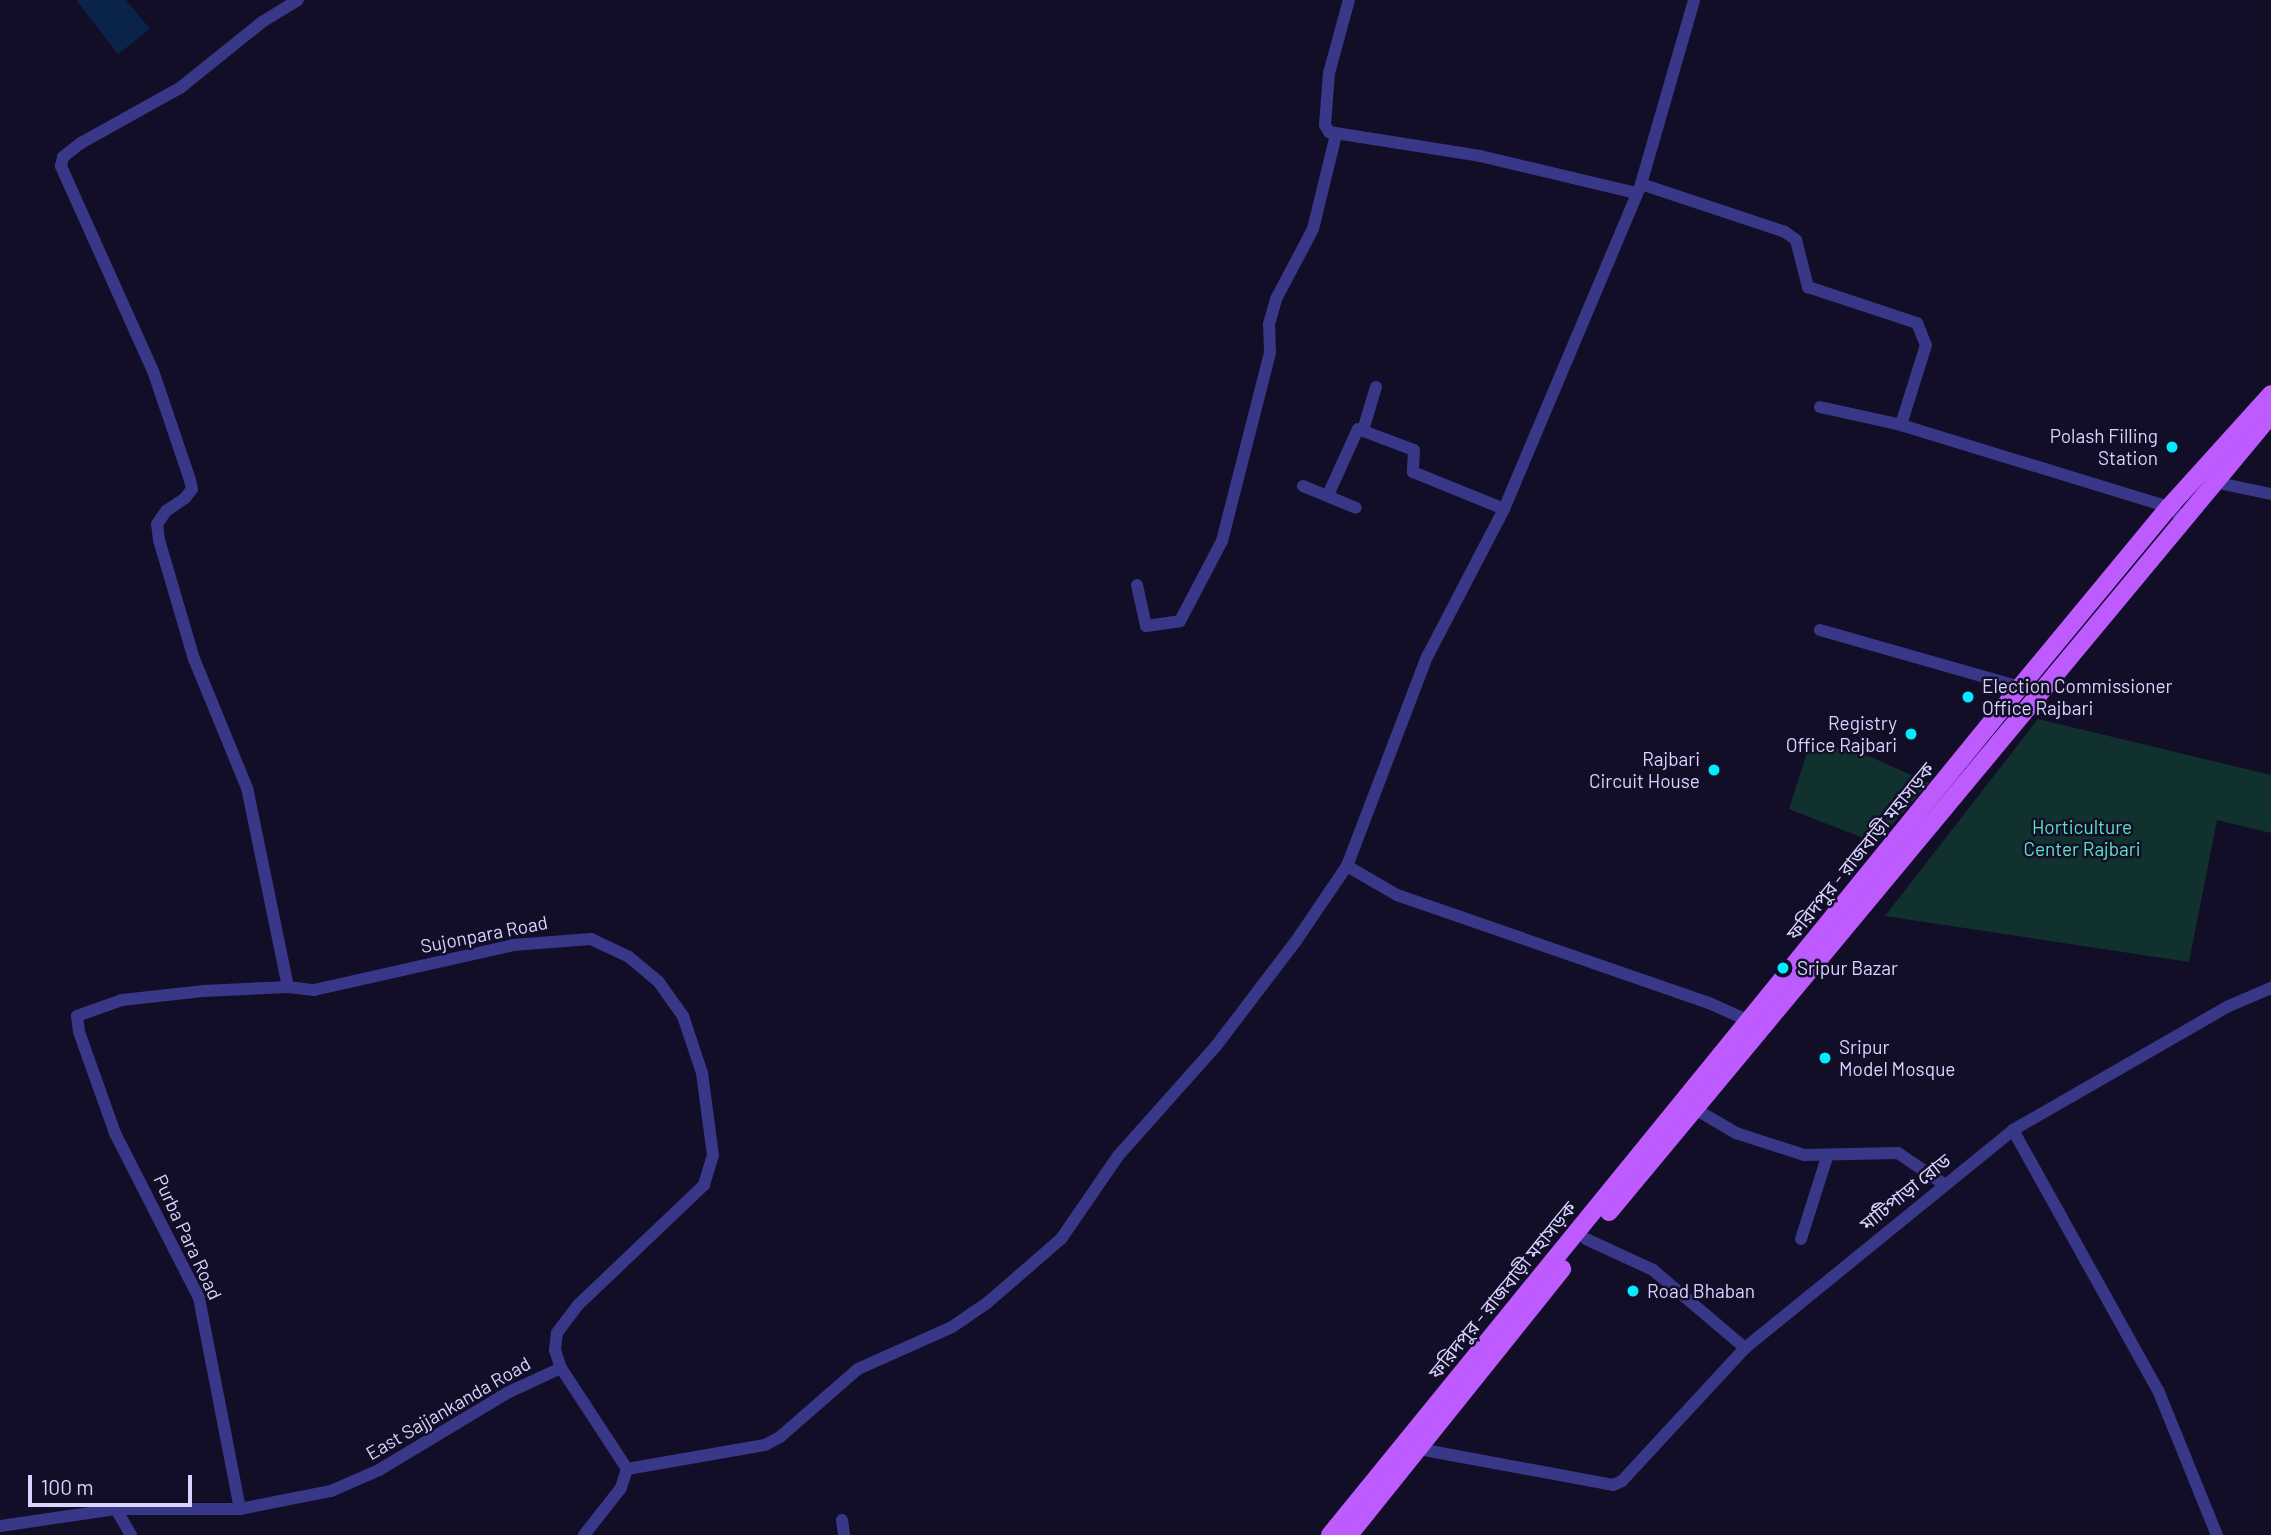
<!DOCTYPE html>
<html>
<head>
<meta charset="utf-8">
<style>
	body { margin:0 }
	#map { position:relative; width:2271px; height:1535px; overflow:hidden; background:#120e27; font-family:Barlow,"Noto Sans Bengali",sans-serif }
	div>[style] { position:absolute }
	.green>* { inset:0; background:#11312f }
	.water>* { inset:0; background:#0a234a }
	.street>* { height:12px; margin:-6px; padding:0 6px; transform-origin:6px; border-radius:6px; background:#393788 }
	.primary>* { height:18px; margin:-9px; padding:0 9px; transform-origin:9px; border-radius:9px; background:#be5bff }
	.dots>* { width:19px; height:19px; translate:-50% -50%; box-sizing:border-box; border:4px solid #120e27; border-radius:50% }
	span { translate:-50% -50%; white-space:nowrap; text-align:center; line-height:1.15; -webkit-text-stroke:5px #120e27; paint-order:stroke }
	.poi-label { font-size:19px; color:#d8d4ff }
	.right { translate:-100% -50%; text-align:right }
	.left { translate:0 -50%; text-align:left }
	.park-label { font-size:19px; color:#5be5bf }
	.street-label { font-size:19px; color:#d8d4ff }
	.scale { position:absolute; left:28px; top:1475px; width:164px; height:32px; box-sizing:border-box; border:4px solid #d8d4ff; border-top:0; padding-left:9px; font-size:21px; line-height:24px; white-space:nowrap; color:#d8d4ff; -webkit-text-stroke:5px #120e27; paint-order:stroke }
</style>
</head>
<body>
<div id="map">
	<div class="green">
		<i style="clip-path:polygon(2038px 719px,2271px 775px,2271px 833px,2217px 820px,2189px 962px,1885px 916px)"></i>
		<i style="clip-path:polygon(1811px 740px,1871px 757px,1929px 783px,1876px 843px,1789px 809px)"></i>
	</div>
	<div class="water">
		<i style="clip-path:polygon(76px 0,126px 0,150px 29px,118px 54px)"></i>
	</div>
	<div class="street">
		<i style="left:1349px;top:0;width:76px;rotate:105.3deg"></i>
		<i style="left:1329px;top:73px;width:52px;rotate:94.4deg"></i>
		<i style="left:1325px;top:125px;width:8px;rotate:60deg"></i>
		<i style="left:1329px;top:132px;width:153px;rotate:9deg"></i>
		<i style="left:1480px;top:156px;width:161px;rotate:13.3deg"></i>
		<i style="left:1641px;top:184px;width:152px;rotate:18.4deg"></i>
		<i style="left:1785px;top:232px;width:14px;rotate:36deg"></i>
		<i style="left:1796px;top:240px;width:49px;rotate:75.7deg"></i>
		<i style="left:1808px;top:287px;width:115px;rotate:18.3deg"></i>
		<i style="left:1917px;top:323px;width:24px;rotate:68deg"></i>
		<i style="left:1926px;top:345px;width:84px;rotate:107.4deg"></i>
		<i style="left:1901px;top:425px;width:280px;rotate:17deg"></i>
		<i style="left:2169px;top:507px;width:18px;rotate:38deg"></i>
		<i style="left:1820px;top:407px;width:83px;rotate:12.5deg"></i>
		<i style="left:1363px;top:430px;width:45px;rotate:-73.2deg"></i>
		<i style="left:2214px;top:482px;width:58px;rotate:11.9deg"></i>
		<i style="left:1303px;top:486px;width:57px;rotate:22.5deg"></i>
		<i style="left:1328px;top:495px;width:72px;rotate:-65.6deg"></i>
		<i style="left:1358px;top:429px;width:60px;rotate:20.6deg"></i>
		<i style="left:1414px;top:450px;width:22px;rotate:93deg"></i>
		<i style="left:1413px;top:472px;width:98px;rotate:22.1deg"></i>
		<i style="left:1137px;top:585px;width:42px;rotate:77.6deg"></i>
		<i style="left:1146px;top:626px;width:34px;rotate:-8deg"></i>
		<i style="left:1180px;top:621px;width:90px;rotate:-62.3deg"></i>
		<i style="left:1222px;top:541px;width:195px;rotate:-75.7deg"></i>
		<i style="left:1270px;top:352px;width:28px;rotate:-92deg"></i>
		<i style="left:1269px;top:324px;width:26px;rotate:-74deg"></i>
		<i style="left:1276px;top:299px;width:79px;rotate:-62.1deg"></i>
		<i style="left:1313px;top:229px;width:97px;rotate:-76.3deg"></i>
		<i style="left:1820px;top:630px;width:208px;rotate:15.9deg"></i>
		<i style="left:1347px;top:866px;width:58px;rotate:30.1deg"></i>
		<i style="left:1397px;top:895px;width:330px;rotate:19.1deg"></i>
		<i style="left:1709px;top:1003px;width:44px;rotate:24.2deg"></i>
		<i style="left:288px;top:987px;width:203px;rotate:-101.6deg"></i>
		<i style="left:247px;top:788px;width:139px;rotate:-112.3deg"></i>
		<i style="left:194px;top:659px;width:124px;rotate:-106.4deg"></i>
		<i style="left:159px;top:540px;width:16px;rotate:-97deg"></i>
		<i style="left:157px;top:524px;width:16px;rotate:-55deg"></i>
		<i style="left:166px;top:511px;width:23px;rotate:-34deg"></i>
		<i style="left:185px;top:498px;width:11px;rotate:-52deg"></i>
		<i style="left:192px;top:489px;width:9px;rotate:-103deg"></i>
		<i style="left:190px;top:480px;width:115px;rotate:-108.7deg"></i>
		<i style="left:153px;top:371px;width:225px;rotate:-114.2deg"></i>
		<i style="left:61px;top:166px;width:9px;rotate:-77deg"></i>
		<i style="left:63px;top:157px;width:23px;rotate:-38deg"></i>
		<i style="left:81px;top:143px;width:113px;rotate:-29.1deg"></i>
		<i style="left:180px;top:88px;width:105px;rotate:-38.8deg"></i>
		<i style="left:262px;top:22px;width:42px;rotate:-31.4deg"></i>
		<i style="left:1695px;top:1109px;width:48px;rotate:30.3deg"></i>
		<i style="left:1736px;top:1133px;width:71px;rotate:17.9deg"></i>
		<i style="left:1804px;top:1155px;width:94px;rotate:-1.2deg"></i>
		<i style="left:1898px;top:1153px;width:57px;rotate:34.2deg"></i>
		<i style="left:2013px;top:1130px;width:298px;rotate:60.9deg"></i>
		<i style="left:2158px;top:1390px;width:157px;rotate:67.9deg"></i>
		<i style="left:1586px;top:1239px;width:74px;rotate:24.8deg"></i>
		<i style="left:1653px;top:1270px;width:121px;rotate:40.3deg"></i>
		<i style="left:1745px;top:1348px;width:345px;rotate:-39.1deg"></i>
		<i style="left:2013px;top:1130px;width:249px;rotate:-29.9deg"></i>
		<i style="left:2229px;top:1006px;width:46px;rotate:-23.2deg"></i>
		<i style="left:1801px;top:1239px;width:86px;rotate:-72.4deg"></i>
		<i style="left:1419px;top:1449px;width:197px;rotate:10.5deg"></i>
		<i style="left:1613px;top:1485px;width:10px;rotate:-24deg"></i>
		<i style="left:1622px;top:1481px;width:181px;rotate:-47.2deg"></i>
		<i style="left:627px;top:1469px;width:140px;rotate:-9.9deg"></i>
		<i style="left:765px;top:1445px;width:17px;rotate:-28deg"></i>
		<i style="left:780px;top:1437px;width:103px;rotate:-41.1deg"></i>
		<i style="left:858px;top:1369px;width:103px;rotate:-24.1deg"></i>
		<i style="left:952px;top:1327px;width:42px;rotate:-34.4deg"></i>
		<i style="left:987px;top:1303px;width:98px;rotate:-40.9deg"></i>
		<i style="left:1061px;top:1239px;width:101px;rotate:-55.5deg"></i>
		<i style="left:1118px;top:1156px;width:147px;rotate:-48.3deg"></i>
		<i style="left:1216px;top:1046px;width:132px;rotate:-52.7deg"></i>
		<i style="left:1296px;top:941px;width:91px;rotate:-55.8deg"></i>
		<i style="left:1347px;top:866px;width:224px;rotate:-69.1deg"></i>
		<i style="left:1427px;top:657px;width:167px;rotate:-62.5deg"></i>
		<i style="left:1504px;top:509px;width:353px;rotate:-67.1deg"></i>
		<i style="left:1641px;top:184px;width:191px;rotate:-73.9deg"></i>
		<i style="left:116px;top:1509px;width:30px;rotate:60deg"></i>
		<i style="left:240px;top:1509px;width:215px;rotate:-101deg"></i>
		<i style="left:199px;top:1298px;width:185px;rotate:-117deg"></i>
		<i style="left:115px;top:1133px;width:107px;rotate:-109.6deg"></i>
		<i style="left:79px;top:1032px;width:16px;rotate:-97deg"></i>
		<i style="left:77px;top:1016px;width:48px;rotate:-19.6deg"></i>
		<i style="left:122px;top:1000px;width:81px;rotate:-6.3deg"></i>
		<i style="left:203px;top:991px;width:85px;rotate:-2.7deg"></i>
		<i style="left:288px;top:987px;width:26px;rotate:7deg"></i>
		<i style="left:314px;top:990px;width:204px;rotate:-12.7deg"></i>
		<i style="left:513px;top:945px;width:78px;rotate:-4.4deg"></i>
		<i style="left:591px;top:939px;width:42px;rotate:25.3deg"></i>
		<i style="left:629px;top:957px;width:38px;rotate:40deg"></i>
		<i style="left:658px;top:981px;width:43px;rotate:54.5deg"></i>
		<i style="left:683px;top:1016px;width:60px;rotate:71.6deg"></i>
		<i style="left:702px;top:1073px;width:83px;rotate:82.4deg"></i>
		<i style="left:713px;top:1155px;width:31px;rotate:107deg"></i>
		<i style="left:704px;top:1185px;width:174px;rotate:136.4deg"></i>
		<i style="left:578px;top:1305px;width:35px;rotate:127deg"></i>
		<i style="left:557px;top:1333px;width:17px;rotate:97deg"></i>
		<i style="left:555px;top:1350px;width:19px;rotate:72deg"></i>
		<i style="left:561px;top:1368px;width:121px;rotate:56.8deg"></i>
		<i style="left:627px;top:1469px;width:20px;rotate:108deg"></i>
		<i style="left:621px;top:1488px;width:60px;rotate:128.2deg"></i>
		<i style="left:842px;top:1520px;width:15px;rotate:82deg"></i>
		<i style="left:0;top:1526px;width:117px;rotate:-8.3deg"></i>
		<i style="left:116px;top:1509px;width:124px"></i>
		<i style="left:240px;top:1509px;width:93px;rotate:-11.2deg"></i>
		<i style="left:331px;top:1491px;width:52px;rotate:-23.6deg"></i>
		<i style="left:379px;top:1470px;width:152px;rotate:-31deg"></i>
		<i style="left:509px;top:1392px;width:57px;rotate:-24.8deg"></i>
	</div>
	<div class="primary">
		<i style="left:1609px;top:1212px;width:1036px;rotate:-50.29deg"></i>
		<i style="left:1330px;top:1535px;width:1093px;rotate:-50.87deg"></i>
		<i style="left:2020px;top:687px;width:234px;rotate:-50.4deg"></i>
		<i style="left:2169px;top:507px;width:152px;rotate:-47.9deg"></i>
		<i style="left:1349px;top:1535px;width:341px;rotate:-51.3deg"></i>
	</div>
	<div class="dots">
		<i style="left:2172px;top:447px;background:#00ecff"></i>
		<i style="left:1968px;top:697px;background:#00ecff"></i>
		<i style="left:1911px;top:734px;background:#00ecff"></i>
		<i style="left:1714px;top:770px;background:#00ecff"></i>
		<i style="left:1783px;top:968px;background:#00ecff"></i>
		<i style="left:1825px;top:1058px;background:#00ecff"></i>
		<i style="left:1633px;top:1291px;background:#00ecff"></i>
	</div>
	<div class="poi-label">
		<span class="right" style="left:2158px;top:447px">Polash Filling<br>Station</span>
		<span class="left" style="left:1982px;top:697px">Election Commissioner<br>Office Rajbari</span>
		<span class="right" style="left:1897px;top:734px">Registry<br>Office Rajbari</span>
		<span class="right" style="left:1700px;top:770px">Rajbari<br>Circuit House</span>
		<span class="left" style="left:1797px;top:968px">Sripur Bazar</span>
		<span class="left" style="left:1839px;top:1058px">Sripur<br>Model Mosque</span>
		<span class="left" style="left:1647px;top:1291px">Road Bhaban</span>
	</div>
	<div class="park-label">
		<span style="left:2082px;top:838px">Horticulture<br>Center Rajbari</span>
	</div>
	<div class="street-label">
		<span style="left:1860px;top:851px;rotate:-51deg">ফরিদপুর - রাজবাড়ী মহাসড়ক</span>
		<span style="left:484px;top:934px;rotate:-11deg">Sujonpara Road</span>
		<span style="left:1905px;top:1192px;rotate:-39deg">মাটিপাড়া রোড</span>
		<span style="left:188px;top:1237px;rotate:65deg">Purba Para Road</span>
		<span style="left:1502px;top:1290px;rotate:-51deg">ফরিদপুর - রাজবাড়ী মহাসড়ক</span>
		<span style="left:448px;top:1408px;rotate:-30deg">East Sajjankanda Road</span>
	</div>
	<div class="scale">100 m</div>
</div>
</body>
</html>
